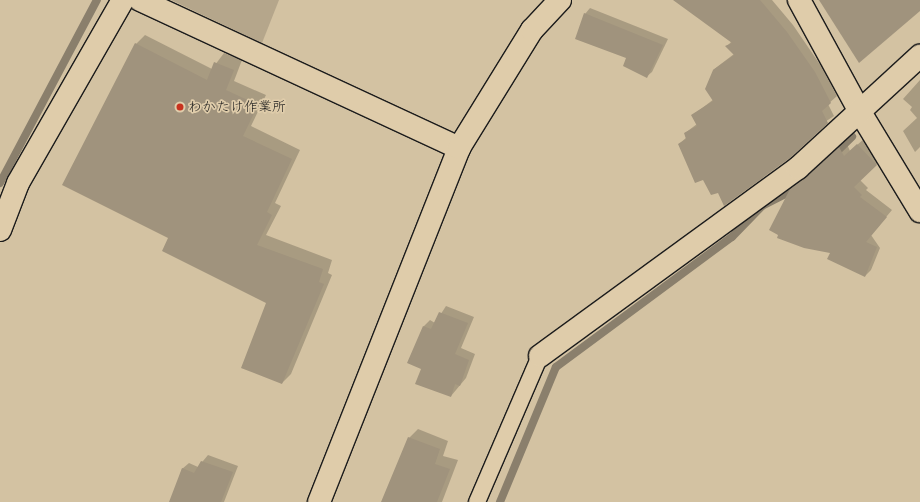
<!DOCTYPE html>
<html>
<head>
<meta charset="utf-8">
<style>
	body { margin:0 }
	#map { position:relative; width:920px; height:502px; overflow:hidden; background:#d3c2a2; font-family:Itim,"Klee One",sans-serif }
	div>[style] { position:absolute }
	.green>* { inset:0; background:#b5a68b }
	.shadow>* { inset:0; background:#0003 }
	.stream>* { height:8px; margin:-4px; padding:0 4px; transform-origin:4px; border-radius:4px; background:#8a7f6c }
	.building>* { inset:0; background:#a0937d }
	.roads { filter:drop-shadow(1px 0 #1c1c1c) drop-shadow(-1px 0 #1c1c1c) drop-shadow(0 1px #1c1c1c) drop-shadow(0 -1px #1c1c1c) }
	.service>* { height:16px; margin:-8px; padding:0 8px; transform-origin:8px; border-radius:8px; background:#dfccaa }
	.minor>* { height:22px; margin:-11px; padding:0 11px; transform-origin:11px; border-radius:11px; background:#dfccaa }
	.tertiary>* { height:22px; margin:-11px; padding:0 11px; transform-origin:11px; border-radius:11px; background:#dfccaa }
	.dots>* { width:11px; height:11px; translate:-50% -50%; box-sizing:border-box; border:2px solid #dfccaa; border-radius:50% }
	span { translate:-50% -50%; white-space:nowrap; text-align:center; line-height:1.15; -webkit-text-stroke:3.5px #dfccaa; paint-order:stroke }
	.poi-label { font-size:14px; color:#1c1c1c }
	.left { translate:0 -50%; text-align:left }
</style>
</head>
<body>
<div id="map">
	<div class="green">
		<i style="clip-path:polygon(171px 0,279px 0,262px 43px)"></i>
	</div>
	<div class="shadow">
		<i style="clip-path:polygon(674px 0,772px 0,793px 25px,821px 66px,837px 96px,828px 104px,834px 116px,719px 192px,703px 178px,679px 144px,687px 137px,685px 133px,697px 124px,693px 115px,714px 99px,713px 70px,734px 54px,727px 46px,732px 41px)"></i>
		<i style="clip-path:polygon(590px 8px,668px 39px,652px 72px,646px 77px,585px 14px)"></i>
		<i style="clip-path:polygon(145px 35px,212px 69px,224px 53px,242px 60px,234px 81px,266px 95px,251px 126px,300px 150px,275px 203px,281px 206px,266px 235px,332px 260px,328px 273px,332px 275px,291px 374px,282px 383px,268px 303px,170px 238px,136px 44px)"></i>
		<i style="clip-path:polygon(920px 80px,920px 147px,915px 152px,903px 131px,917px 118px,910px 110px,912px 107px,903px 99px)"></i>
		<i style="clip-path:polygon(864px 139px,883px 158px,860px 180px,868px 188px,866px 190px,892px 210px,871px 235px,880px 248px,871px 270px,865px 276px,831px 252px,795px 186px,846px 142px,850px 151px)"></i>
		<i style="clip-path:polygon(446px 306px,474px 317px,461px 348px,475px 354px,466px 378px,451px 396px,422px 368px,424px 326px,430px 320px,435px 323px)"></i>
		<i style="clip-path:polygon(418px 429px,448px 441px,443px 456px,458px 460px,442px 502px,383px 502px,409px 438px)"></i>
		<i style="clip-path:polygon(208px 455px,238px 466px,224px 502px,171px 502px,182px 469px,189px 463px,198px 467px)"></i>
	</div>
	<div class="stream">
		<i style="left:832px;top:156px;width:28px;rotate:-44deg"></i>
		<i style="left:0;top:183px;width:207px;rotate:-62.1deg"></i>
		<i style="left:500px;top:502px;width:146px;rotate:-67.5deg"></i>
		<i style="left:556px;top:367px;width:219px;rotate:-36.5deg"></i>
		<i style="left:732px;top:237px;width:43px;rotate:-45.9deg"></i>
		<i style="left:762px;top:206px;width:38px;rotate:-27deg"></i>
	</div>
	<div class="building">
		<i style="clip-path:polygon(673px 0,760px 0,787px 32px,815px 72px,831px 103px,822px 111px,828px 123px,790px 158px,724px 206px,718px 193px,711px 195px,703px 180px,695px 183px,678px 144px,686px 139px,684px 133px,697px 126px,691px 115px,713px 101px,705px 89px,713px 70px,734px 55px,725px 46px,732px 43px)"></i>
		<i style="clip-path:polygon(819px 0,920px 0,920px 11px,859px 63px)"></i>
		<i style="clip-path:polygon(584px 13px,663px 45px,647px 78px,623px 66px,626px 58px,575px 39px)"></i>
		<i style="clip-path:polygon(135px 43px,207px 80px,214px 62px,234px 70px,226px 90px,258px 105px,243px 136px,292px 159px,267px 212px,272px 215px,257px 245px,323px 269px,319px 282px,324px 284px,282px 384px,241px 368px,266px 303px,162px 251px,168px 238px,62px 185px)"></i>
		<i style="clip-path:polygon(857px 144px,877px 165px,854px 187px,862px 195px,860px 197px,887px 217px,866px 242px,877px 247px,865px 277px,827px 259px,830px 253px,804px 248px,777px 238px,778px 235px,769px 230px,790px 189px,839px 147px,844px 156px)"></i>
		<i style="clip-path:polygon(439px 312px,468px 323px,455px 354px,469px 360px,460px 386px,455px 384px,451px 397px,415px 384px,421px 369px,407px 363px,423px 326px,431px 329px)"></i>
		<i style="clip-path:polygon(408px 437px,440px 449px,435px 464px,450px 469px,437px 502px,381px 502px)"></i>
		<i style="clip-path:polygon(201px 461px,233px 472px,221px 502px,169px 502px,182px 468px,194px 473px)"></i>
	</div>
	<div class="roads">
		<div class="service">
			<i style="left:477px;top:502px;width:159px;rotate:-66.7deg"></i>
		</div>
		<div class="minor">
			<i style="left:140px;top:0;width:352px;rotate:24.9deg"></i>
			<i style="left:799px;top:0;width:128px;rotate:61.4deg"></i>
			<i style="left:860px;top:112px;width:116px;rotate:58.8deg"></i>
			<i style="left:0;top:230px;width:50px;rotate:-69deg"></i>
			<i style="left:18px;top:183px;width:211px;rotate:-60.2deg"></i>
			<i style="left:540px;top:356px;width:319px;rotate:-36.1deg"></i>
			<i style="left:798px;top:168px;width:166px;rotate:-42.6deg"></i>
		</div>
		<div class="tertiary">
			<i style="left:319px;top:502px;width:381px;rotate:-68.4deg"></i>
			<i style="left:459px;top:148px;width:139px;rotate:-58.3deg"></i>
			<i style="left:532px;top:30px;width:41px;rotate:-47deg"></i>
		</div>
	</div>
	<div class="dots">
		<i style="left:180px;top:107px;background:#c8321e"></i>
	</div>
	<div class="poi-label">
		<span class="left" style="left:188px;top:107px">わかたけ作業所</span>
	</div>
</div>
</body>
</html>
